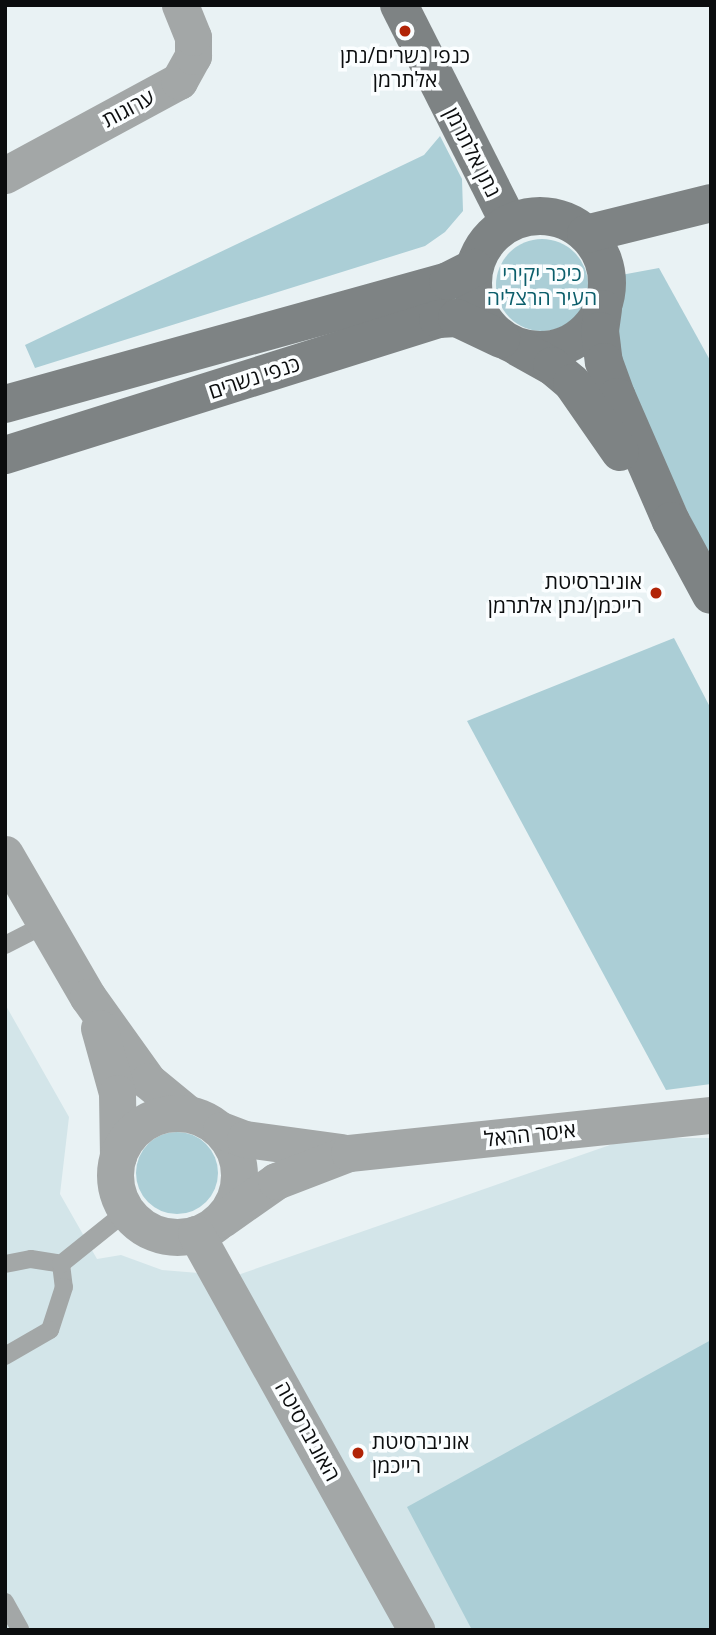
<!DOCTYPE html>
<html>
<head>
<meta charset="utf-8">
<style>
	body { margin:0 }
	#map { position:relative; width:716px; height:1635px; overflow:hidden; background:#e9f2f4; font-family:"Open Sans",Heebo,sans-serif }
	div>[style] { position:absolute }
	.built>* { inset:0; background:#d3e5e9 }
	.green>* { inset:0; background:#abced6 }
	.round { border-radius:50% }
	.lane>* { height:18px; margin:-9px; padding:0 9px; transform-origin:9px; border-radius:9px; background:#a3a7a7 }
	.street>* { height:37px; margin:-18.5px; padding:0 18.5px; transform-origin:18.5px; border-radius:18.5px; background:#a3a7a7 }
	.street>.ring { margin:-18.5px; padding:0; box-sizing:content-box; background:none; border:37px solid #a3a7a7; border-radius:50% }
	.secondary>* { height:38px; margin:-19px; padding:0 19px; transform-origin:19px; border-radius:19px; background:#7e8384 }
	.secondary>.ring { margin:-19px; padding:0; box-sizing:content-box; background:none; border:38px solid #7e8384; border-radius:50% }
	.dots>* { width:19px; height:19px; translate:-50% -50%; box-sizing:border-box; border:4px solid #fbfeff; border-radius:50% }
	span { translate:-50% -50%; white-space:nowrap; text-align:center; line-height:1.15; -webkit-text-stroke:7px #fbfeff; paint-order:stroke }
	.poi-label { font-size:21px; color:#0b0d0e }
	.right { translate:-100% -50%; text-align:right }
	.left { translate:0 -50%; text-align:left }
	.street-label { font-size:21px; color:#0b0d0e }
	.park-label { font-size:21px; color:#0b5e6b }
	.frame { position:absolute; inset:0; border:7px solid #0b0d0e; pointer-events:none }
</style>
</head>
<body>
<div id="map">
	<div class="built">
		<i style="clip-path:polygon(5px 1004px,69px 1117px,60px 1194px,97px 1259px,121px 1255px,162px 1270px,235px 1276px,630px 1138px,711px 1138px,711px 1630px,5px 1630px)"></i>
	</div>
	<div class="green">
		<i style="clip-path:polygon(440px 136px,462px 179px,463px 211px,445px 232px,425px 246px,35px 368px,25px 345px,424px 155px)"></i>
		<i class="round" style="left:496px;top:239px;width:92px;height:92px"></i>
		<i style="clip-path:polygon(659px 268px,711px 362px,711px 561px,616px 361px,621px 275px)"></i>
		<i style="clip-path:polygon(674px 638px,711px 709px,711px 1084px,666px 1090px,467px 721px)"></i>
		<i class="round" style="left:136px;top:1132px;width:82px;height:82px"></i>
		<i style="clip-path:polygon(711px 1340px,711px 1630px,472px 1630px,407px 1507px)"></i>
	</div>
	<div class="lane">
		<i style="left:5px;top:945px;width:44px;rotate:-27.1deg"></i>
		<i style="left:5px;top:1264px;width:26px;rotate:-11deg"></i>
		<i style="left:31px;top:1259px;width:30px;rotate:9deg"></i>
		<i style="left:61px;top:1264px;width:23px;rotate:83deg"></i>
		<i style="left:64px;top:1287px;width:45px;rotate:108deg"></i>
		<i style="left:50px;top:1330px;width:52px;rotate:150deg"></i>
		<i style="left:61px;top:1264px;width:85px;rotate:-38.8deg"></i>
		<i style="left:5px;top:1602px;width:31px;rotate:61deg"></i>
	</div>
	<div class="street">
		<i style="left:5px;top:175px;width:198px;rotate:-28.4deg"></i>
		<i style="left:179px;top:81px;width:29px;rotate:-61deg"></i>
		<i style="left:193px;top:56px;width:19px;rotate:-90deg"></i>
		<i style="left:193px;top:37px;width:35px;rotate:-112deg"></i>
		<i style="left:5px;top:854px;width:165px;rotate:59.9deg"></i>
		<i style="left:88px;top:997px;width:103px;rotate:54.5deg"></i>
		<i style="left:148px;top:1081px;width:50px;rotate:39.4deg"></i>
		<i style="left:99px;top:1028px;width:67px;rotate:74.5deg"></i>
		<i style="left:117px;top:1093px;width:63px;rotate:89.1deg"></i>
		<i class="ring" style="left:115px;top:1113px;width:87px;height:87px"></i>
		<i style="left:221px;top:1130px;width:26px;rotate:21deg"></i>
		<i style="left:245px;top:1139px;width:97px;rotate:7.7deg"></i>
		<i style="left:222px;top:1219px;width:66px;rotate:-35.1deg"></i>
		<i style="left:276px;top:1181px;width:78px;rotate:-21deg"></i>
		<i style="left:349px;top:1153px;width:364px;rotate:-6deg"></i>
		<i style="left:196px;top:1234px;width:453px;rotate:60.9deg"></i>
	</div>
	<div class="secondary">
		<i style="left:399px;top:5px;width:244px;rotate:63.2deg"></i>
		<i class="ring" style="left:473px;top:216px;width:96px;height:96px"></i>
		<i style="left:586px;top:234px;width:129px;rotate:-13.9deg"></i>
		<i style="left:603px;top:309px;width:22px;rotate:98deg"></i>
		<i style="left:600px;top:331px;width:31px;rotate:83deg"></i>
		<i style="left:604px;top:362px;width:37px;rotate:70deg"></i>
		<i style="left:617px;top:397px;width:135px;rotate:66.5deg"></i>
		<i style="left:671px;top:521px;width:84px;rotate:61.6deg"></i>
		<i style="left:519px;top:348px;width:38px;rotate:29deg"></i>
		<i style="left:552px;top:366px;width:26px;rotate:40deg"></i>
		<i style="left:572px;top:383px;width:84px;rotate:55.2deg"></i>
		<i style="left:5px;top:404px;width:460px;rotate:-15.5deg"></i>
		<i style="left:448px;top:281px;width:29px;rotate:-27deg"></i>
		<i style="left:5px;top:455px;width:454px;rotate:-17.4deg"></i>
		<i style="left:438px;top:319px;width:19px;rotate:-3deg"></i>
		<i style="left:457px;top:318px;width:49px;rotate:25.5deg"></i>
	</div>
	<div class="dots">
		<i style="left:405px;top:31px;background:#b12407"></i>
		<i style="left:656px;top:593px;background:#b12407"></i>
		<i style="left:358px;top:1453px;background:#b12407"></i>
	</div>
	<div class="poi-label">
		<span style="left:405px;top:67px">כנפי נשרים/נתן<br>אלתרמן</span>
		<span class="right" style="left:642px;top:593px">אוניברסיטת<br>רייכמן/נתן אלתרמן</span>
		<span class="left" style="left:372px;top:1453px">אוניברסיטת<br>רייכמן</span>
	</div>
	<div class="street-label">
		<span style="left:128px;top:108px;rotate:-28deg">ערוגות</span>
		<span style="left:473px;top:152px;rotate:63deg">נתן אלתרמן</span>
		<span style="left:254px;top:377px;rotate:-18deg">כנפי נשרים</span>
		<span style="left:530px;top:1134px;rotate:-6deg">איסר הראל</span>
		<span style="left:308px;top:1431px;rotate:61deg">האוניברסיטה</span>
	</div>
	<div class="park-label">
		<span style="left:542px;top:285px">כיכר יקירי<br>העיר הרצליה</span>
	</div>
	<div class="frame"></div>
</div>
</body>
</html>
